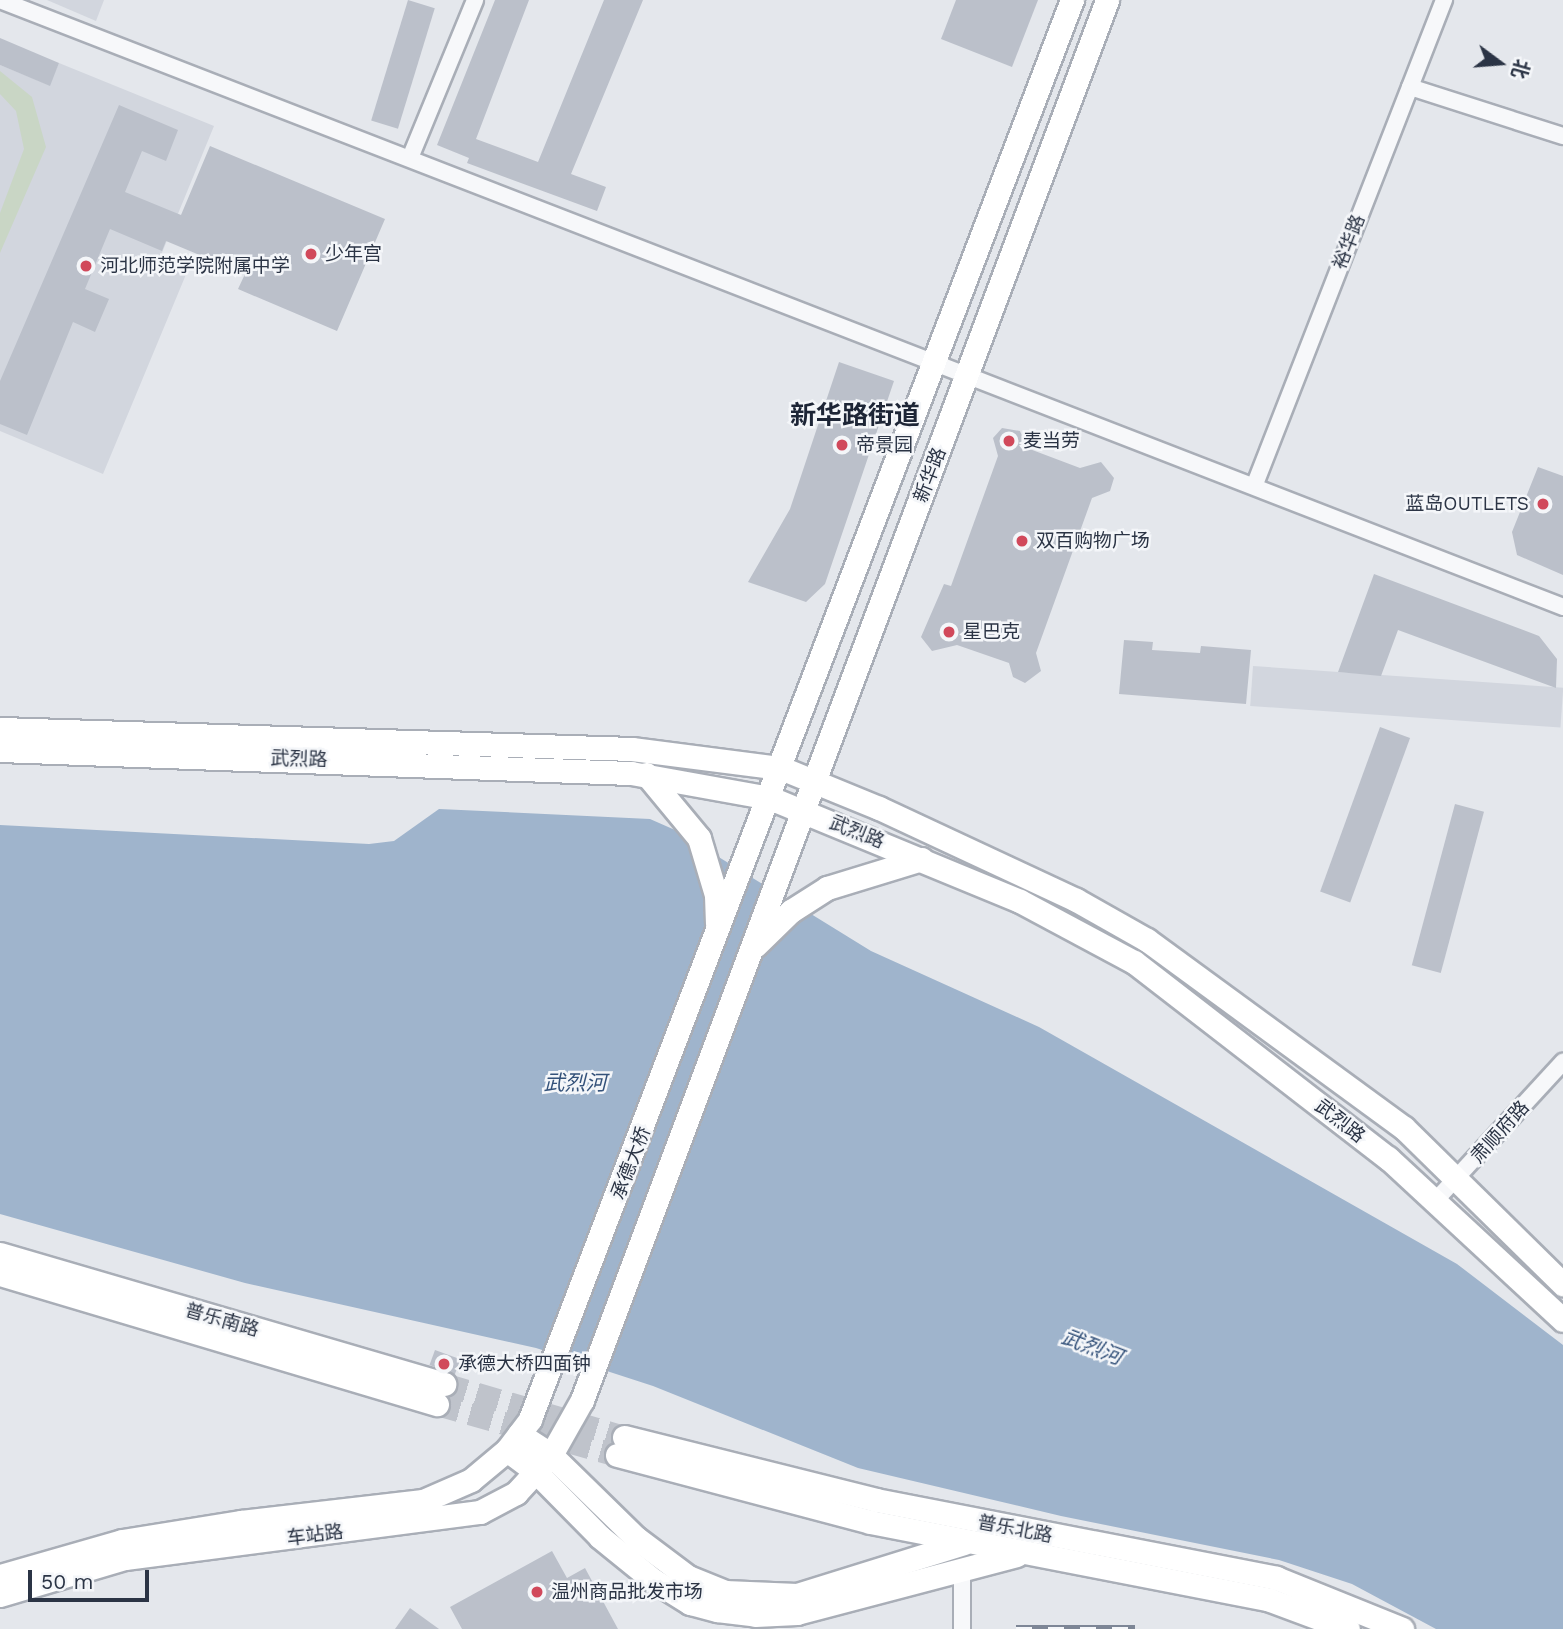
<!DOCTYPE html>
<html>
<head>
<meta charset="utf-8">
<style>
	body { margin:0 }
	#map { position:relative; width:1563px; height:1629px; overflow:hidden; background:#e4e7ec; font-family:"Work Sans","Noto Sans SC",sans-serif }
	div>[style] { position:absolute }
	.built>* { inset:0; background:#d2d6de; transform-origin:0 0 }
	.green>* { inset:0; background:#c9d6c5 }
	.water>* { inset:0; background:#9fb4cc }
	.building>* { inset:0; background:#bbc0ca; transform-origin:0 0 }
	.secondary-tunnel>* { height:23px; margin-top:-11.5px; transform-origin:0; background:repeating-linear-gradient(90deg,#bfc3cb 0 23px,transparent 0 34px) }
	.roads { filter:drop-shadow(2px 0 #a9aeb7) drop-shadow(-2px 0 #a9aeb7) drop-shadow(0 2px #a9aeb7) drop-shadow(0 -2px #a9aeb7) }
	.street>* { height:16px; margin:-8px; padding:0 8px; transform-origin:8px; border-radius:8px; background:#f7f8fa }
	.secondary>* { height:23px; margin:-11.5px; padding:0 11.5px; transform-origin:11.5px; border-radius:11.5px; background:#fff }
	.rail>* { height:8px; margin-top:-4px; transform-origin:0; background:repeating-linear-gradient(90deg,#f4f6f9 0 16px,#7d8696 0 32px); box-sizing:border-box; border-block:2px solid #7d8696 }
	.dots>* { width:19px; height:19px; translate:-50% -50%; box-sizing:border-box; border:4px solid #f4f6f9; border-radius:50% }
	span { translate:-50% -50%; white-space:nowrap; text-align:center; line-height:1.15; -webkit-text-stroke:5px #f4f6f9; paint-order:stroke }
	.street-label { font-size:19px; color:#2b3445 }
	.poi-label { font-size:19px; color:#2b3445 }
	.left { translate:0 -50%; text-align:left }
	.right { translate:-100% -50%; text-align:right }
	.water-label { font-size:21px; color:#34527a; font-style:italic }
	.district-label { font-size:26px; color:#1d2536; font-weight:700 }
	.north { position:absolute; left:1465px; top:28px; width:70px; height:70px; -webkit-text-stroke:5px #f4f6f9; paint-order:stroke; rotate:106deg; font-size:19px; font-weight:700; line-height:28px; text-align:center; color:#2b3445 }
	.north::after { content:''; display:block; margin:auto; width:24px; height:32px; background:#2b3445; clip-path:polygon(50% 0,100% 100%,50% 72%,0 100%) }
	.scale { position:absolute; left:28px; top:1570px; width:121px; height:32px; box-sizing:border-box; border:4px solid #2b3445; border-top:0; padding-left:9px; font-size:21px; line-height:24px; white-space:nowrap; color:#2b3445; -webkit-text-stroke:5px #f4f6f9; paint-order:stroke }
</style>
</head>
<body>
<div id="map">
	<div class="built">
		<i style="clip-path:polygon(47px 0,104px 0,96px 21px)"></i>
		<i style="clip-path:polygon(59px 63px,214px 126px,159px 260px,187px 272px,103px 474px,0 431px,0 65px,49px 85px)"></i>
		<i style="left:1253px;top:666px;width:311px;height:40px;rotate:4deg"></i>
	</div>
	<div class="green">
		<i style="clip-path:polygon(0 71px,32px 97px,46px 147px,0 253px,0 213px,24px 149px,16px 111px,0 94px)"></i>
	</div>
	<div class="water">
		<i style="clip-path:polygon(439px 809px,650px 819px,675px 830px,871px 951px,1039px 1027px,1457px 1264px,1563px 1345px,1563px 1629px,1436px 1629px,1352px 1584px,1279px 1560px,1061px 1516px,858px 1468px,653px 1386px,536px 1348px,245px 1283px,0 1214px,0 825px,369px 844px,394px 841px)"></i>
	</div>
	<div class="building">
		<i style="left:408px;top:0;width:28px;height:126px;rotate:17deg"></i>
		<i style="clip-path:polygon(495px 0,529px 0,476px 139px,538px 162px,604px 0,643px 0,571px 174px,606px 187px,597px 211px,467px 163px,469px 158px,437px 145px)"></i>
		<i style="clip-path:polygon(956px 0,1038px 0,1012px 67px,941px 39px)"></i>
		<i style="clip-path:polygon(0 38px,59px 63px,50px 86px,0 65px)"></i>
		<i style="clip-path:polygon(119px 105px,178px 130px,166px 161px,142px 151px,125px 192px,181px 215px,210px 146px,385px 219px,337px 331px,238px 289px,245px 274px,166px 241px,162px 251px,110px 229px,85px 289px,109px 299px,95px 332px,73px 322px,27px 435px,0 424px,0 381px)"></i>
		<i style="clip-path:polygon(839px 362px,894px 381px,825px 584px,806px 602px,748px 582px,790px 509px)"></i>
		<i style="clip-path:polygon(1002px 428px,1020px 431px,1027px 448px,1080px 468px,1101px 462px,1114px 478px,1110px 491px,1092px 498px,1036px 653px,1041px 671px,1025px 683px,1013px 677px,1009px 663px,957px 645px,932px 651px,921px 637px,944px 584px,951px 586px,998px 456px,993px 438px)"></i>
		<i style="clip-path:polygon(1538px 467px,1563px 476px,1563px 575px,1517px 555px,1512px 532px)"></i>
		<i style="clip-path:polygon(1374px 574px,1539px 636px,1557px 659px,1556px 688px,1398px 630px,1381px 676px,1338px 672px)"></i>
		<i style="clip-path:polygon(1124px 640px,1153px 642px,1152px 650px,1200px 653px,1201px 646px,1251px 650px,1246px 704px,1119px 694px)"></i>
		<i style="left:1380px;top:727px;width:32px;height:175px;rotate:20deg"></i>
		<i style="left:1455px;top:804px;width:30px;height:167px;rotate:15deg"></i>
		<i style="left:435px;top:1350px;width:27px;height:16px;rotate:20deg"></i>
		<i style="clip-path:polygon(552px 1551px,567px 1578px,585px 1568px,618px 1629px,462px 1629px,450px 1607px)"></i>
		<i style="clip-path:polygon(410px 1608px,439px 1629px,395px 1629px)"></i>
	</div>
	<div class="secondary-tunnel">
		<i style="left:444px;top:1384px;width:188px;rotate:16.4deg"></i>
		<i style="left:437px;top:1404px;width:187px;rotate:15.8deg"></i>
	</div>
	<div class="roads">
		<div class="street">
			<i style="left:0;top:0;width:1677px;rotate:21.22deg"></i>
			<i style="left:1410px;top:87px;width:161px;rotate:17.8deg"></i>
			<i style="left:410px;top:158px;width:171px;rotate:-67.6deg"></i>
			<i style="left:1255px;top:484px;width:520px;rotate:-68.67deg"></i>
			<i style="left:1436px;top:1200px;width:188px;rotate:-47.4deg"></i>
			<i style="left:962px;top:1570px;width:59px;rotate:90deg"></i>
		</div>
		<div class="secondary">
			<i style="left:0;top:729px;width:632px;rotate:1.81deg"></i>
			<i style="left:632px;top:749px;width:150px;rotate:7.3deg"></i>
			<i style="left:781px;top:768px;width:106px;rotate:22.2deg"></i>
			<i style="left:879px;top:808px;width:217px;rotate:25deg"></i>
			<i style="left:1076px;top:900px;width:81px;rotate:29.4deg"></i>
			<i style="left:1147px;top:940px;width:318px;rotate:36.2deg"></i>
			<i style="left:1404px;top:1128px;width:223px;rotate:44.5deg"></i>
			<i style="left:0;top:750px;width:631px;rotate:2.09deg"></i>
			<i style="left:631px;top:773px;width:141px;rotate:10.2deg"></i>
			<i style="left:770px;top:798px;width:270px;rotate:22.4deg"></i>
			<i style="left:1020px;top:901px;width:129px;rotate:28.2deg"></i>
			<i style="left:1134px;top:962px;width:321px;rotate:37.7deg"></i>
			<i style="left:1388px;top:1158px;width:238px;rotate:42.8deg"></i>
			<i style="left:646px;top:774px;width:83px;rotate:50.4deg"></i>
			<i style="left:699px;top:838px;width:59px;rotate:73.4deg"></i>
			<i style="left:716px;top:895px;width:28px;rotate:88deg"></i>
			<i style="left:756px;top:945px;width:49px;rotate:-44.2deg"></i>
			<i style="left:791px;top:911px;width:43px;rotate:-32.6deg"></i>
			<i style="left:827px;top:888px;width:99px;rotate:-17deg"></i>
			<i style="left:0;top:1254px;width:463px;rotate:16.3deg"></i>
			<i style="left:0;top:1274px;width:456px;rotate:16.6deg"></i>
			<i style="left:519px;top:1434px;width:38px;rotate:33deg"></i>
			<i style="left:551px;top:1455px;width:119px;rotate:44.3deg"></i>
			<i style="left:636px;top:1538px;width:65px;rotate:36.9deg"></i>
			<i style="left:688px;top:1577px;width:40px;rotate:22deg"></i>
			<i style="left:725px;top:1592px;width:72px;rotate:2.4deg"></i>
			<i style="left:797px;top:1595px;width:175px;rotate:-17.3deg"></i>
			<i style="left:624px;top:1437px;width:260px;rotate:14deg"></i>
			<i style="left:876px;top:1500px;width:408px;rotate:11deg"></i>
			<i style="left:1276px;top:1578px;width:136px;rotate:22deg"></i>
			<i style="left:507px;top:1450px;width:36px;rotate:37deg"></i>
			<i style="left:536px;top:1472px;width:91px;rotate:45.4deg"></i>
			<i style="left:600px;top:1537px;width:68px;rotate:39.1deg"></i>
			<i style="left:653px;top:1580px;width:44px;rotate:31.9deg"></i>
			<i style="left:690px;top:1603px;width:28px;rotate:15deg"></i>
			<i style="left:717px;top:1610px;width:38px;rotate:7deg"></i>
			<i style="left:755px;top:1615px;width:42px;rotate:-2.7deg"></i>
			<i style="left:797px;top:1613px;width:227px;rotate:-14.8deg"></i>
			<i style="left:617px;top:1455px;width:262px;rotate:14.8deg"></i>
			<i style="left:870px;top:1522px;width:408px;rotate:11deg"></i>
			<i style="left:1270px;top:1600px;width:83px;rotate:20.4deg"></i>
			<i style="left:0;top:1576px;width:127px;rotate:-16deg"></i>
			<i style="left:122px;top:1541px;width:121px;rotate:-9.1deg"></i>
			<i style="left:241px;top:1522px;width:183px;rotate:-6.6deg"></i>
			<i style="left:423px;top:1501px;width:52px;rotate:-23.6deg"></i>
			<i style="left:471px;top:1480px;width:47px;rotate:-39.8deg"></i>
			<i style="left:507px;top:1450px;width:39px;rotate:-53deg"></i>
			<i style="left:530px;top:1419px;width:1519px;rotate:-69.1deg"></i>
			<i style="left:0;top:1595px;width:130px;rotate:-16.5deg"></i>
			<i style="left:125px;top:1558px;width:358px;rotate:-7.4deg"></i>
			<i style="left:480px;top:1512px;width:41px;rotate:-27.8deg"></i>
			<i style="left:516px;top:1493px;width:52px;rotate:-47.4deg"></i>
			<i style="left:551px;top:1455px;width:63px;rotate:-60.6deg"></i>
			<i style="left:582px;top:1400px;width:1495px;rotate:-69.44deg"></i>
		</div>
	</div>
	<div class="rail">
		<i style="left:1016px;top:1629px;width:119px"></i>
	</div>
	<div class="dots">
		<i style="left:311px;top:254px;background:#d1495b"></i>
		<i style="left:86px;top:266px;background:#d1495b"></i>
		<i style="left:1009px;top:441px;background:#d1495b"></i>
		<i style="left:842px;top:445px;background:#d1495b"></i>
		<i style="left:1543px;top:504px;background:#d1495b"></i>
		<i style="left:1022px;top:541px;background:#d1495b"></i>
		<i style="left:949px;top:632px;background:#d1495b"></i>
		<i style="left:444px;top:1364px;background:#d1495b"></i>
		<i style="left:537px;top:1592px;background:#d1495b"></i>
	</div>
	<div class="street-label">
		<span style="left:1349px;top:242px;rotate:-69deg">裕华路</span>
		<span style="left:930px;top:475px;rotate:-69deg">新华路</span>
		<span style="left:299px;top:759px;rotate:2deg">武烈路</span>
		<span style="left:857px;top:832px;rotate:22deg">武烈路</span>
		<span style="left:1340px;top:1121px;rotate:38deg">武烈路</span>
		<span style="left:1500px;top:1132px;rotate:-48deg">肃顺府路</span>
		<span style="left:631px;top:1163px;rotate:-69deg">承德大桥</span>
		<span style="left:222px;top:1320px;rotate:16deg">普乐南路</span>
		<span style="left:1015px;top:1529px;rotate:11deg">普乐北路</span>
		<span style="left:315px;top:1535px;rotate:-7deg">车站路</span>
	</div>
	<div class="poi-label">
		<span class="left" style="left:325px;top:254px">少年宫</span>
		<span class="left" style="left:100px;top:266px">河北师范学院附属中学</span>
		<span class="left" style="left:1023px;top:441px">麦当劳</span>
		<span class="left" style="left:856px;top:445px">帝景园</span>
		<span class="right" style="left:1529px;top:504px">蓝岛OUTLETS</span>
		<span class="left" style="left:1036px;top:541px">双百购物广场</span>
		<span class="left" style="left:963px;top:632px">星巴克</span>
		<span class="left" style="left:458px;top:1364px">承德大桥四面钟</span>
		<span class="left" style="left:551px;top:1592px">温州商品批发市场</span>
	</div>
	<div class="water-label">
		<span style="left:575px;top:1083px">武烈河</span>
		<span style="left:1092px;top:1347px;rotate:21deg">武烈河</span>
	</div>
	<div class="district-label">
		<span style="left:855px;top:416px">新华路街道</span>
	</div>
	<div class="north">北</div>
	<div class="scale">50 m</div>
</div>
</body>
</html>
